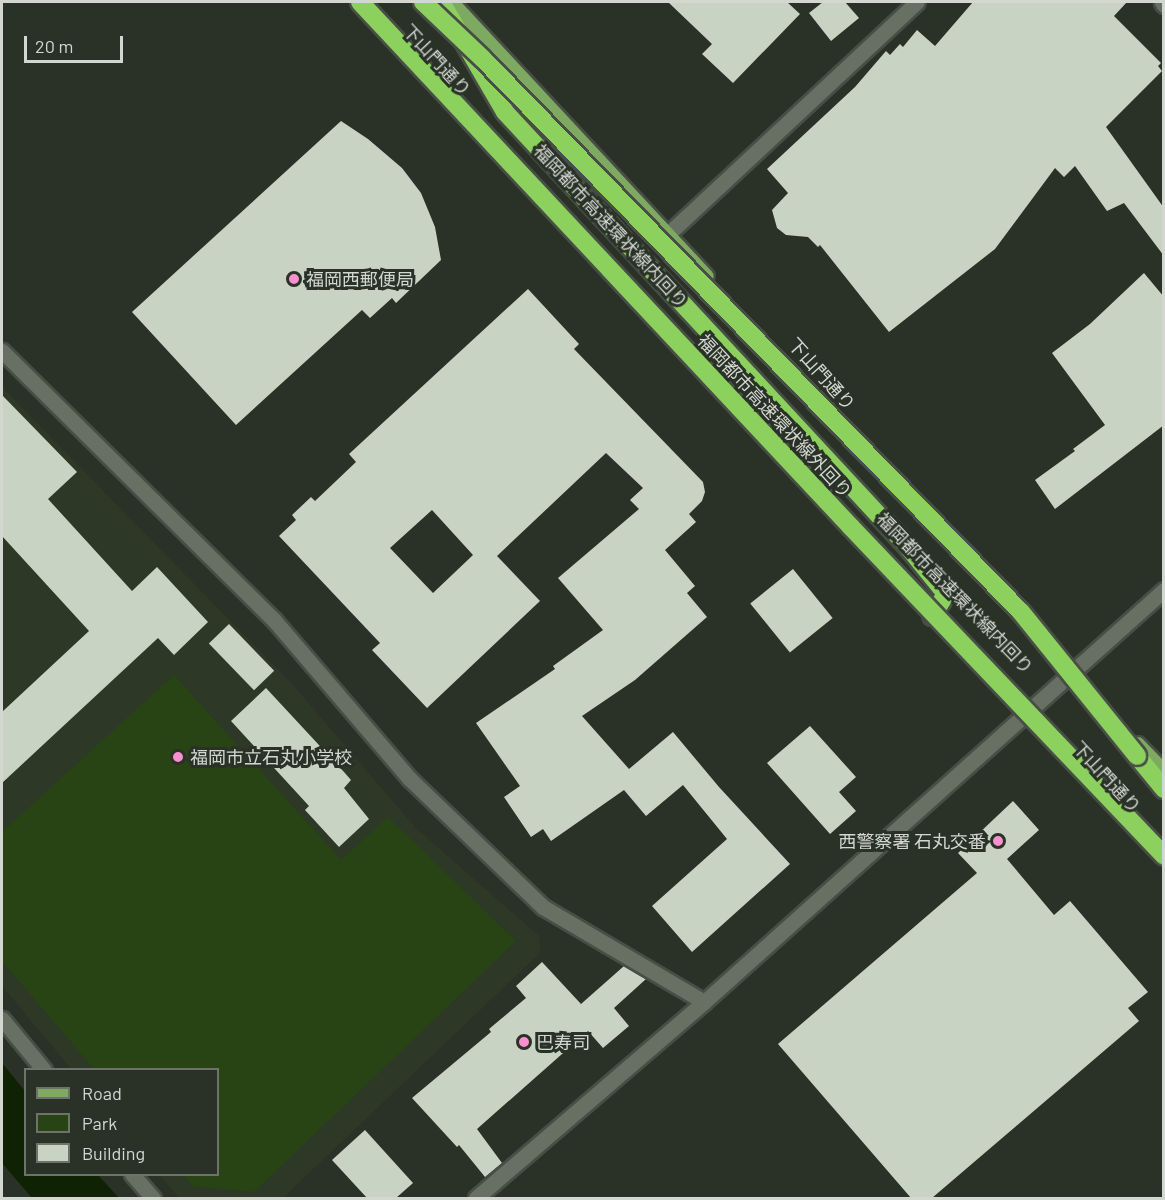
<!DOCTYPE html>
<html>
<head>
<meta charset="utf-8">
<style>
	body { margin:0 }
	#map { position:relative; width:1165px; height:1200px; overflow:hidden; background:#2a3126; font-family:Barlow,"Noto Sans JP",sans-serif }
	div>[style] { position:absolute }
	.built>* { inset:0; background:#2d3827 }
	.green>* { inset:0; background:#284414 }
	.water>* { inset:0; background:#0f2204 }
	.building>* { inset:0; background:#c9d3c4; transform-origin:0 0 }
	.roads { filter:drop-shadow(2px 0 #484e45) drop-shadow(-2px 0 #484e45) drop-shadow(0 2px #484e45) drop-shadow(0 -2px #484e45) }
	.minor>* { height:15px; margin:-7.5px; padding:0 7.5px; transform-origin:7.5px; border-radius:7.5px; background:#677062 }
	.tertiary>* { height:15px; margin:-7.5px; padding:0 7.5px; transform-origin:7.5px; border-radius:7.5px; background:#677062 }
	.primary>* { height:15px; margin:-7.5px; padding:0 7.5px; transform-origin:7.5px; border-radius:7.5px; background:#7daa60 }
	.motorway>* { height:18px; margin:-9px; padding:0 9px; transform-origin:9px; border-radius:9px; background:#8cd15e }
	.bridges { filter:drop-shadow(2px 0 #484e45) drop-shadow(-2px 0 #484e45) drop-shadow(0 2px #484e45) drop-shadow(0 -2px #484e45) }
	.motorway-bridge>* { height:18px; margin:-9px; padding:0 9px; transform-origin:9px; border-radius:9px; background:#8cd15e }
	.dots>* { width:16px; height:16px; translate:-50% -50%; box-sizing:border-box; border:3px solid #2a3126; border-radius:50% }
	span { translate:-50% -50%; white-space:nowrap; text-align:center; line-height:1.15; -webkit-text-stroke:6px #2a3126; paint-order:stroke }
	.street-label { font-size:18px; color:#d3d7d0 }
	.poi-label { font-size:18px; color:#d3d7d0 }
	.left { translate:0 -50%; text-align:left }
	.right { translate:-100% -50%; text-align:right }
	.frame { position:absolute; inset:0; border:3px solid #d3d7d0; pointer-events:none }
	.legend { position:absolute; left:24px; top:1068px; width:195px; height:108px; box-sizing:border-box; background:#2a3126; border:2px solid #6e736a; margin:0; padding:8px 10px; list-style:none; font-size:18px; color:#d3d7d0 }
	.legend li { display:flex; align-items:center; gap:12px; height:30px }
	.legend b { width:30px; border:2px solid #6e736a }
	.scale { position:absolute; left:24px; top:36px; width:99px; height:27px; box-sizing:border-box; border:3px solid #d3d7d0; border-top:0; padding-left:8px; font-size:18px; line-height:21px; white-space:nowrap; color:#d3d7d0; -webkit-text-stroke:4px #2a3126; paint-order:stroke }
</style>
</head>
<body>
<div id="map">
	<div class="built">
		<i style="clip-path:polygon(2px 387px,293px 685px,417px 829px,539px 936px,541px 952px,283px 1198px,179px 1198px,159px 1175px,218px 1174px,218px 1070px,71px 1069px,2px 986px)"></i>
	</div>
	<div class="green">
		<i style="clip-path:polygon(174px 675px,341px 860px,388px 817px,516px 941px,254px 1192px,193px 1186px,183px 1175px,218px 1174px,218px 1070px,94px 1069px,2px 961px,2px 832px)"></i>
	</div>
	<div class="water">
		<i style="clip-path:polygon(2px 1063px,25px 1091px,26px 1174px,98px 1175px,119px 1198px,32px 1198px,2px 1163px)"></i>
	</div>
	<div class="building">
		<i style="clip-path:polygon(668px 2px,787px 2px,800px 14px,733px 83px,702px 54px,712px 44px)"></i>
		<i style="clip-path:polygon(823px 2px,845px 2px,859px 18px,831px 41px,809px 13px)"></i>
		<i style="clip-path:polygon(973px 2px,1127px 2px,1114px 16px,1161px 63px,1158px 66px,1162px 71px,1106px 127px,1164px 208px,1164px 256px,1124px 203px,1107px 211px,1075px 166px,1064px 177px,1055px 168px,995px 249px,889px 332px,820px 245px,818px 247px,808px 237px,786px 235px,777px 228px,772px 210px,788px 193px,767px 169px,855px 87px,886px 51px,890px 55px,900px 44px,903px 47px,917px 30px,935px 46px)"></i>
		<i style="clip-path:polygon(341px 121px,368px 139px,402px 168px,421px 193px,435px 227px,441px 260px,396px 303px,392px 298px,370px 318px,362px 310px,236px 425px,132px 312px)"></i>
		<i style="clip-path:polygon(1144px 273px,1164px 297px,1164px 425px,1055px 509px,1035px 480px,1075px 451px,1073px 449px,1105px 425px,1052px 353px,1090px 324px)"></i>
		<i style="clip-path:polygon(evenodd,528px 289px,579px 344px,574px 349px,703px 482px,705px 492px,702px 501px,689px 514px,696px 522px,665px 550px,695px 586px,687px 593px,707px 617px,635px 680px,582px 716px,629px 769px,673px 732px,719px 787px,790px 864px,692px 952px,652px 906px,727px 839px,683px 785px,646px 816px,624px 790px,551px 841px,543px 829px,531px 837px,504px 797px,520px 786px,476px 723px,555px 669px,553px 666px,603px 630px,558px 578px,639px 509px,630px 500px,643px 488px,606px 453px,497px 556px,540px 601px,427px 708px,372px 650px,380px 643px,279px 536px,296px 520px,292px 515px,311px 497px,315px 501px,356px 462px,349px 454px,528px 289px,432px 510px,473px 555px,433px 593px,390px 548px,432px 510px)"></i>
		<i style="clip-path:polygon(2px 395px,77px 472px,48px 499px,132px 591px,157px 567px,208px 622px,174px 655px,158px 638px,2px 783px,2px 712px,89px 631px,2px 536px)"></i>
		<i style="left:793px;top:569px;width:63px;height:55px;rotate:51deg"></i>
		<i style="left:229px;top:624px;width:65px;height:28px;rotate:46deg"></i>
		<i style="clip-path:polygon(266px 688px,344px 772px,351px 780px,344px 788px,369px 819px,339px 847px,305px 810px,309px 806px,231px 721px)"></i>
		<i style="clip-path:polygon(810px 726px,856px 777px,839px 792px,856px 811px,830px 834px,767px 763px)"></i>
		<i style="clip-path:polygon(1013px 801px,1039px 830px,1007px 859px,1054px 915px,1070px 901px,1148px 992px,1128px 1008px,1139px 1021px,932px 1198px,911px 1198px,778px 1044px,977px 873px,958px 853px)"></i>
		<i style="clip-path:polygon(542px 962px,581px 1004px,624px 966px,646px 979px,614px 1008px,629px 1026px,603px 1048px,588px 1031px,477px 1129px,502px 1163px,485px 1177px,459px 1145px,457px 1147px,412px 1098px,491px 1032px,489px 1029px,526px 998px,516px 986px)"></i>
		<i style="clip-path:polygon(365px 1130px,413px 1183px,396px 1198px,367px 1198px,332px 1160px)"></i>
	</div>
	<div class="roads">
		<div class="minor">
			<i style="left:1162px;top:2px;width:4px;rotate:56deg"></i>
			<i style="left:668px;top:234px;width:340px;rotate:-43deg"></i>
			<i style="left:2px;top:351px;width:383px;rotate:44.7deg"></i>
			<i style="left:274px;top:620px;width:209px;rotate:49.5deg"></i>
			<i style="left:410px;top:779px;width:185px;rotate:43.9deg"></i>
			<i style="left:543px;top:907px;width:187px;rotate:30.5deg"></i>
			<i style="left:2px;top:1019px;width:66px;rotate:50.5deg"></i>
			<i style="left:132px;top:1174px;width:32px;rotate:49deg"></i>
		</div>
		<div class="tertiary">
			<i style="left:476px;top:1198px;width:301px;rotate:-40.7deg"></i>
			<i style="left:704px;top:1002px;width:618px;rotate:-41.85deg"></i>
		</div>
		<div class="primary">
			<i style="left:451px;top:2px;width:374px;rotate:47.1deg"></i>
			<i style="left:1137px;top:744px;width:39px;rotate:46deg"></i>
		</div>
		<div class="motorway">
			<i style="left:441px;top:2px;width:127px;rotate:59.8deg"></i>
			<i style="left:505px;top:112px;width:594px;rotate:47.18deg"></i>
			<i style="left:909px;top:548px;width:59px;rotate:51.2deg"></i>
			<i style="left:946px;top:594px;width:26px;rotate:122deg"></i>
			<i style="left:1137px;top:756px;width:43px;rotate:50.7deg"></i>
		</div>
	</div>
	<div class="bridges">
		<div class="motorway-bridge">
			<i style="left:360px;top:2px;width:719px;rotate:46.92deg"></i>
			<i style="left:851px;top:527px;width:454px;rotate:46.4deg"></i>
			<i style="left:423px;top:2px;width:83px;rotate:43.5deg"></i>
			<i style="left:483px;top:59px;width:772px;rotate:45.79deg"></i>
			<i style="left:1021px;top:612px;width:185px;rotate:51.1deg"></i>
		</div>
	</div>
	<div class="dots">
		<i style="left:294px;top:279px;background:#f790cd"></i>
		<i style="left:178px;top:757px;background:#f790cd"></i>
		<i style="left:998px;top:841px;background:#f790cd"></i>
		<i style="left:524px;top:1042px;background:#f790cd"></i>
	</div>
	<div class="street-label">
		<span style="left:437px;top:60px;rotate:47deg">下山門通り</span>
		<span style="left:611px;top:226px;rotate:47deg">福岡都市高速環状線内回り</span>
		<span style="left:822px;top:374px;rotate:48deg">下山門通り</span>
		<span style="left:775px;top:416px;rotate:47deg">福岡都市高速環状線外回り</span>
		<span style="left:955px;top:593px;rotate:46deg">福岡都市高速環状線内回り</span>
		<span style="left:1107px;top:777px;rotate:47deg">下山門通り</span>
	</div>
	<div class="poi-label">
		<span class="left" style="left:306px;top:279px">福岡西郵便局</span>
		<span class="left" style="left:190px;top:757px">福岡市立石丸小学校</span>
		<span class="right" style="left:986px;top:841px">西警察署 石丸交番</span>
		<span class="left" style="left:536px;top:1042px">巴寿司</span>
	</div>
	<div class="frame"></div>
	<ul class="legend">
	<li><b style="height:8px;background:#7daa60"></b>Road</li>
	<li><b style="height:16px;background:#284414"></b>Park</li>
	<li><b style="height:16px;background:#c9d3c4"></b>Building</li>
	</ul>
	<div class="scale">20 m</div>
</div>
</body>
</html>
